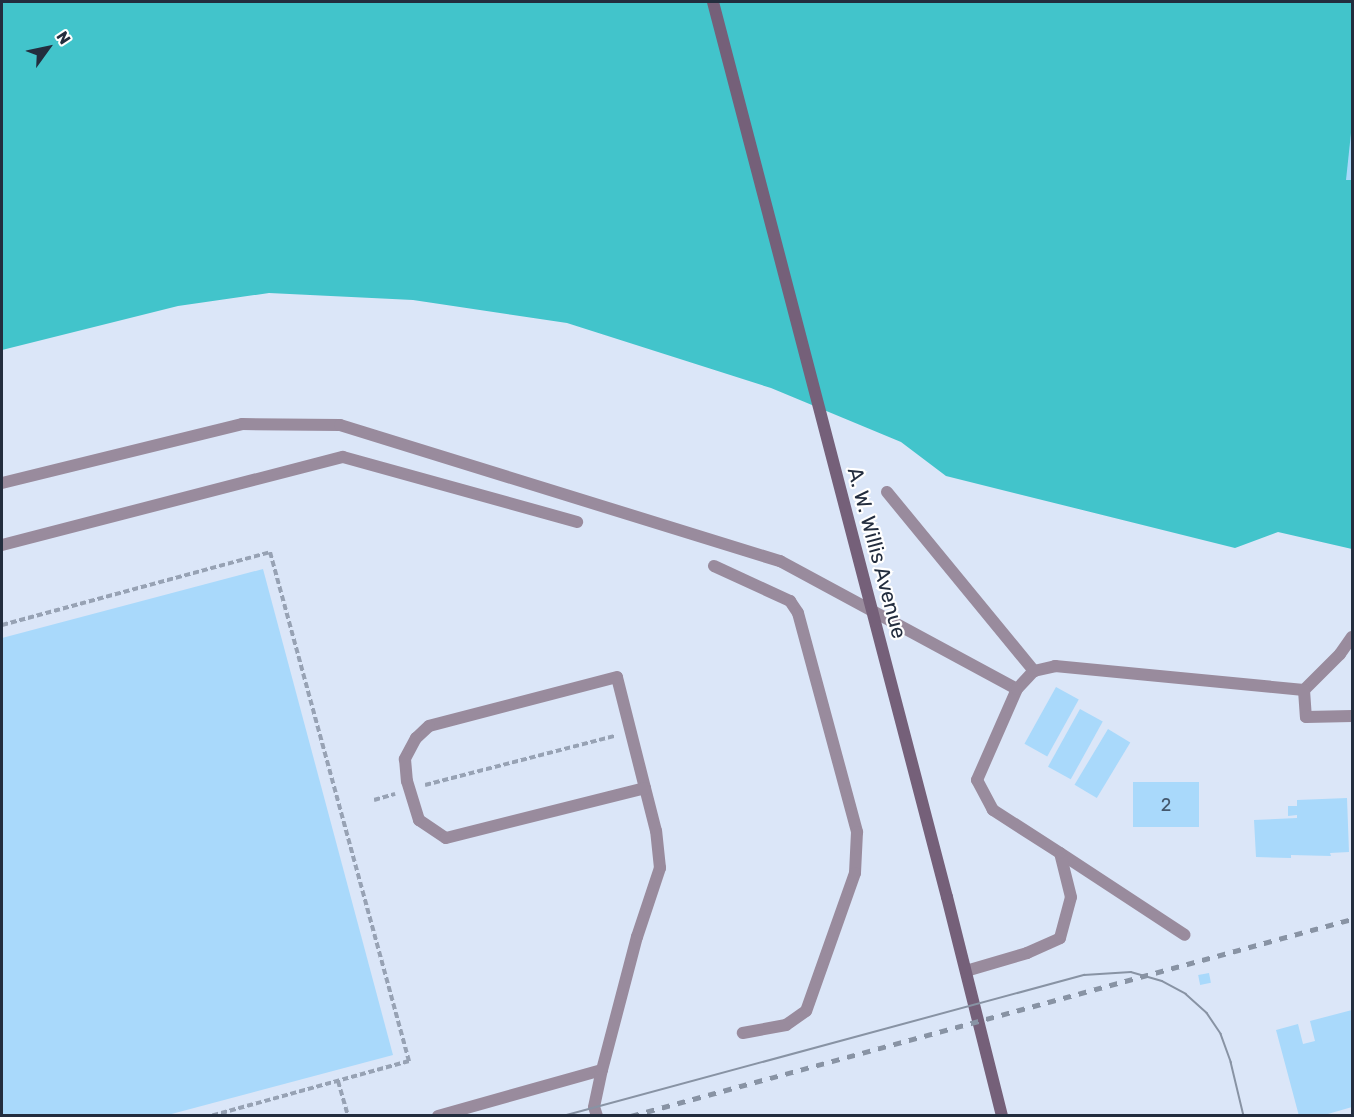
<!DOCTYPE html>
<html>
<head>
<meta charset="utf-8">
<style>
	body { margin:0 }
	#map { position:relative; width:1354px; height:1117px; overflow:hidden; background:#dbe6f8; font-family:Rubik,sans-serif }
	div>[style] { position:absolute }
	.water>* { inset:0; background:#42c4cb }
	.building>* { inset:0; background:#a9d9fb; transform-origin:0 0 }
	.path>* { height:4px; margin-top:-2px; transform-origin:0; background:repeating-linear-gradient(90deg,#97a2b4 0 6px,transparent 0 9px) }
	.lane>* { height:12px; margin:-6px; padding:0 6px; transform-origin:6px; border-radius:6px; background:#998b9d }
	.secondary>* { height:12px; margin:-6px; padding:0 6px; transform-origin:6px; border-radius:6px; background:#756079 }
	.tram>* { height:1.5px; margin:-0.75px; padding:0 0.75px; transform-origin:0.75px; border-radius:0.75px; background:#8893a4 }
	.rail>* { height:4.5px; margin-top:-2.25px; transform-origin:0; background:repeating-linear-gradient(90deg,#8893a4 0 8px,transparent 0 16px) }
	.secondary-bridge>* { height:12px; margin:-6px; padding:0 6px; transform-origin:6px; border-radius:6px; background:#756079 }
	span { translate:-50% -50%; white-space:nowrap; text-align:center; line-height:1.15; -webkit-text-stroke:4.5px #fff; paint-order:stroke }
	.number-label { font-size:18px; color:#44586d }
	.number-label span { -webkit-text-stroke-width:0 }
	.street-label { font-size:21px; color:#232d3e }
	.frame { position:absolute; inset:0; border:3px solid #232d3e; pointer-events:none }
	.north { position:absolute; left:18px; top:18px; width:60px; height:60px; -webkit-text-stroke:4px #fff; paint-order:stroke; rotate:57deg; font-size:16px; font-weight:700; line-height:24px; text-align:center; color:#232d3e }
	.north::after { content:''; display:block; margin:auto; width:21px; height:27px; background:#232d3e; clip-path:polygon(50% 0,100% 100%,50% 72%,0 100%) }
</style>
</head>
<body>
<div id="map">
	<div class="water">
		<i style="clip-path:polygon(2px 2px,1352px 2px,1352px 549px,1278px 532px,1235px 548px,946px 476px,901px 442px,771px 388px,567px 323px,413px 300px,269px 293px,178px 306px,2px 350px)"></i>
	</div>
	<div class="building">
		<i style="clip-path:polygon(1351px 133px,1352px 133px,1352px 180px,1346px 180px)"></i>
		<i style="clip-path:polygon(263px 569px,393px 1055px,164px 1116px,2px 1116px,2px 638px)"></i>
		<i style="left:1056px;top:687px;width:26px;height:65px;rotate:29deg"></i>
		<i style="left:1080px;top:709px;width:26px;height:66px;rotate:29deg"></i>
		<i style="left:1108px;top:729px;width:26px;height:65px;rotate:31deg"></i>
		<i style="left:1133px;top:782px;width:66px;height:45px"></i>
		<i style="clip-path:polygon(1347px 798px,1349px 852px,1330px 853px,1331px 856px,1291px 855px,1291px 858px,1256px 857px,1254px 820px,1297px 818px,1297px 815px,1288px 816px,1288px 806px,1297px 806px,1297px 800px)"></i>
		<i style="left:1209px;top:973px;width:10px;height:11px;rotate:79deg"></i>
		<i style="clip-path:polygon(1352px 1010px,1352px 1107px,1321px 1116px,1299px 1116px,1276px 1030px,1298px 1024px,1303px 1044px,1315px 1041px,1310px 1021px)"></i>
	</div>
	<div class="path">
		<i style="left:2px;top:625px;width:278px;rotate:-15.2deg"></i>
		<i style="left:270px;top:552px;width:528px;rotate:74.73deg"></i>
		<i style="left:409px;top:1061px;width:205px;rotate:164.5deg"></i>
		<i style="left:425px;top:785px;width:196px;rotate:-14.5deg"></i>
		<i style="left:374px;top:800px;width:22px;rotate:-16deg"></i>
		<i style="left:338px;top:1081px;width:36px;rotate:74deg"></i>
	</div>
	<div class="lane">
		<i style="left:2px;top:483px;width:247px;rotate:-13.8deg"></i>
		<i style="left:242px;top:424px;width:98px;rotate:0.6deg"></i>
		<i style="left:340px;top:425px;width:461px;rotate:17.2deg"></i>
		<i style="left:780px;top:561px;width:269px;rotate:28.4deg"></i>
		<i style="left:887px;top:492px;width:232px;rotate:50.6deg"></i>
		<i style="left:2px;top:545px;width:352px;rotate:-14.5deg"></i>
		<i style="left:343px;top:457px;width:243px;rotate:15.5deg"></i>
		<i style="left:714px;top:566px;width:84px;rotate:24.7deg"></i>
		<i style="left:790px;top:601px;width:14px;rotate:56deg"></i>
		<i style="left:798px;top:613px;width:227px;rotate:74.9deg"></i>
		<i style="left:857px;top:832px;width:41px;rotate:92.8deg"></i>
		<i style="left:855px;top:873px;width:146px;rotate:109.5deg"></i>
		<i style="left:806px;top:1011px;width:24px;rotate:145deg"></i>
		<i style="left:786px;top:1025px;width:44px;rotate:169.5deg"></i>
		<i style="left:1304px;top:690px;width:51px;rotate:-45deg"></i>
		<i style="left:1340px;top:654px;width:21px;rotate:-55deg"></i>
		<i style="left:1060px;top:853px;width:149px;rotate:33.3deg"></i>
		<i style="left:966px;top:971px;width:64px;rotate:-16.4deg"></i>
		<i style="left:1027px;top:953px;width:36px;rotate:-24deg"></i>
		<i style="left:1060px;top:938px;width:42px;rotate:-75deg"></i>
		<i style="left:1071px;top:897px;width:45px;rotate:-104deg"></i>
		<i style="left:1060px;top:853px;width:80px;rotate:-147.3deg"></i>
		<i style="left:993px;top:810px;width:34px;rotate:-118deg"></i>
		<i style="left:977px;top:780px;width:99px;rotate:-66.3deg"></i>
		<i style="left:1017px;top:689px;width:25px;rotate:-47deg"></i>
		<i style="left:1034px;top:671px;width:22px;rotate:-13deg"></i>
		<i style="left:1055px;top:666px;width:250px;rotate:5.5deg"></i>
		<i style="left:1304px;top:690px;width:27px;rotate:86deg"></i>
		<i style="left:1306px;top:717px;width:46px;rotate:-1.2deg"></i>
		<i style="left:438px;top:1116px;width:170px;rotate:-15.7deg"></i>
		<i style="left:597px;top:1116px;width:9px;rotate:-108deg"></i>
		<i style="left:594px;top:1107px;width:38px;rotate:-78deg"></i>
		<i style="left:602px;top:1070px;width:138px;rotate:-75.3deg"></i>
		<i style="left:637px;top:937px;width:73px;rotate:-71.6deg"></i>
		<i style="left:660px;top:868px;width:37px;rotate:-96deg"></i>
		<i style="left:656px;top:831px;width:44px;rotate:-104.3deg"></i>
		<i style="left:645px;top:788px;width:114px;rotate:-104.2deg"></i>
		<i style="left:617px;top:677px;width:194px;rotate:165.4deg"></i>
		<i style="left:429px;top:726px;width:18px;rotate:137deg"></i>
		<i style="left:416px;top:738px;width:24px;rotate:118deg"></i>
		<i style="left:405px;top:759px;width:22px;rotate:85deg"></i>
		<i style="left:407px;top:781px;width:41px;rotate:72.9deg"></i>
		<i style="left:419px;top:820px;width:32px;rotate:34deg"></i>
		<i style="left:446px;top:838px;width:205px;rotate:-14.1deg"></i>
	</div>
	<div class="secondary">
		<i style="left:947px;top:897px;width:226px;rotate:75.9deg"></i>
	</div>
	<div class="tram">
		<i style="left:563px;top:1116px;width:540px;rotate:-15.14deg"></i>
		<i style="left:1084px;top:975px;width:47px;rotate:-3.7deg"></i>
		<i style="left:1131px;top:972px;width:32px;rotate:16deg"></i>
		<i style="left:1162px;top:981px;width:27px;rotate:28deg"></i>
		<i style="left:1186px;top:994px;width:28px;rotate:42deg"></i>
		<i style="left:1207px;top:1013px;width:25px;rotate:56deg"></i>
		<i style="left:1221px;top:1034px;width:30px;rotate:70deg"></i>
		<i style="left:1231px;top:1062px;width:56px;rotate:76.5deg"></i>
	</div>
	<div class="rail">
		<i style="left:631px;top:1116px;width:747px;rotate:-15.28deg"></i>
	</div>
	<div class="secondary-bridge">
		<i style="left:713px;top:2px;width:925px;rotate:75.35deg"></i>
	</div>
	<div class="number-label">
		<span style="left:1166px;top:805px">2</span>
	</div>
	<div class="street-label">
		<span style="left:877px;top:553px;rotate:75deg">A. W. Willis Avenue</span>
	</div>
	<div class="frame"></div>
	<div class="north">N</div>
</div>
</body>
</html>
